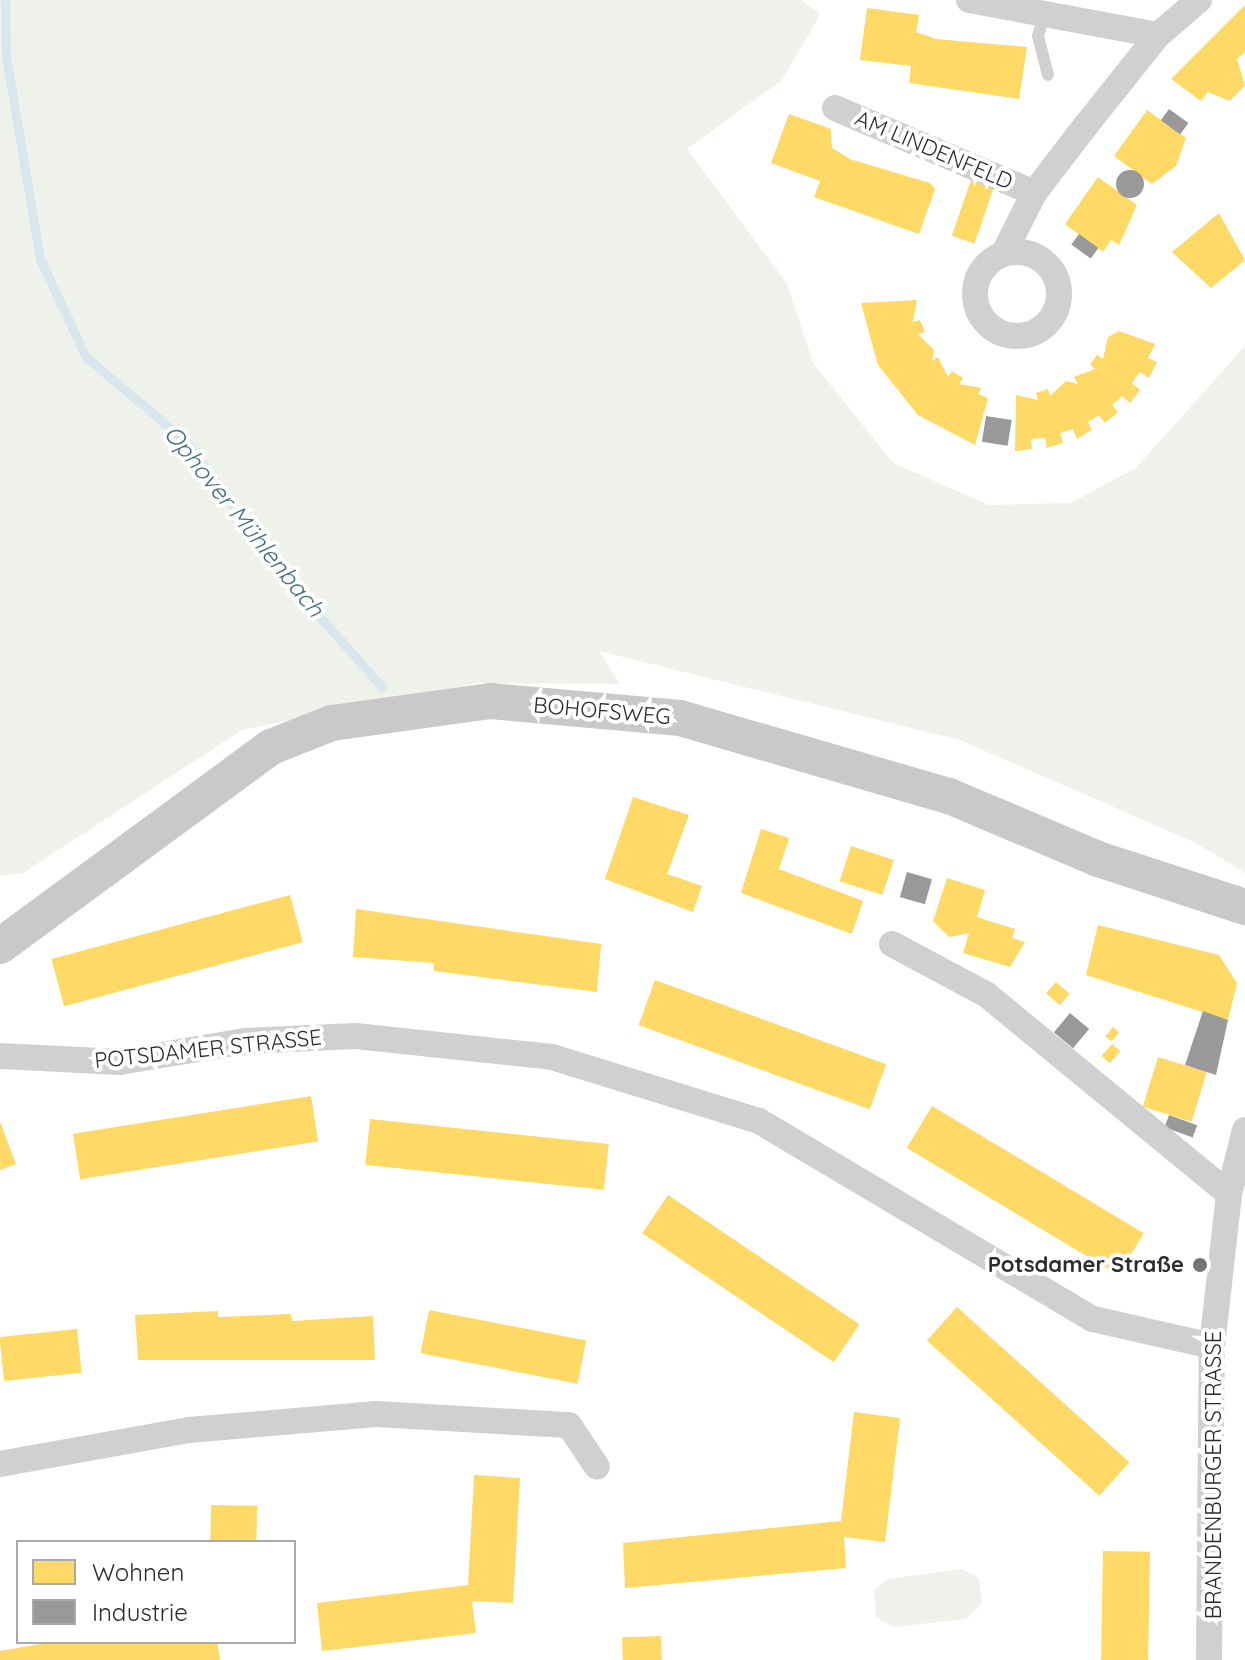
<!DOCTYPE html>
<html>
<head>
<meta charset="utf-8">
<style>
	body { margin:0 }
	#map { position:relative; width:1245px; height:1660px; overflow:hidden; background:#fff; font-family:Quicksand,sans-serif }
	div>[style] { position:absolute }
	.green>* { inset:0; background:#eff2eb }
	.homes>* { inset:0; background:#ffd966; transform-origin:0 0 }
	.industry>* { inset:0; background:#999; transform-origin:0 0 }
	.round { border-radius:50% }
	.stream>* { height:9px; margin:-4.5px; padding:0 4.5px; transform-origin:4.5px; border-radius:4.5px; background:#d8e6ee }
	.lane>* { height:12px; margin:-6px; padding:0 6px; transform-origin:6px; border-radius:6px; background:#d0d0d0 }
	.street>* { height:26px; margin:-13px; padding:0 13px; transform-origin:13px; border-radius:13px; background:#d0d0d0 }
	.street>.ring { margin:-13px; padding:0; box-sizing:content-box; background:none; border:26px solid #d0d0d0; border-radius:50% }
	.secondary>* { height:36px; margin:-18px; padding:0 18px; transform-origin:18px; border-radius:18px; background:#c9c9c9 }
	.dots>* { width:22px; height:22px; translate:-50% -50%; box-sizing:border-box; border:4px solid #fff; border-radius:50% }
	span { translate:-50% -50%; white-space:nowrap; text-align:center; line-height:1.15; -webkit-text-stroke:8px #fff; paint-order:stroke }
	.street-label { font-size:22px; color:#2b2b2b }
	.poi-label { font-size:22px; color:#2b2b2b; font-weight:700 }
	.right { translate:-100% -50%; text-align:right }
	.water-label { font-size:24px; color:#426e85; font-style:italic }
	.legend { position:absolute; left:16px; top:1540px; width:280px; height:104px; box-sizing:border-box; background:#fff; border:2px solid #aaa; margin:0; padding:10px 14px; list-style:none; font-size:24px; color:#2b2b2b }
	.legend li { display:flex; align-items:center; gap:16px; height:40px }
	.legend b { width:40px; border:2px solid #aaa }
</style>
</head>
<body>
<div id="map">
	<div class="green">
		<i style="clip-path:polygon(0 0,802px 0,820px 15px,782px 80px,687px 149px,787px 284px,813px 363px,893px 463px,989px 505px,1070px 503px,1136px 468px,1245px 346px,1245px 873px,1194px 842px,960px 740px,599px 651px,620px 684px,479px 683px,242px 730px,23px 873px,0 876px)"></i>
		<i style="clip-path:polygon(962px 1569px,979px 1578px,982px 1603px,966px 1619px,893px 1627px,876px 1617px,874px 1590px,888px 1579px)"></i>
	</div>
	<div class="homes">
		<i style="clip-path:polygon(1245px 5px,1245px 52px,1237px 59px,1245px 85px,1230px 101px,1208px 92px,1201px 101px,1171px 79px)"></i>
		<i style="clip-path:polygon(867px 8px,919px 15px,916px 32px,936px 39px,1027px 47px,1019px 99px,909px 83px,911px 66px,860px 60px)"></i>
		<i style="clip-path:polygon(1147px 110px,1186px 138px,1176px 166px,1152px 184px,1114px 156px)"></i>
		<i style="clip-path:polygon(789px 114px,831px 129px,832px 148px,850px 159px,930px 183px,935px 189px,919px 234px,814px 197px,820px 181px,771px 163px)"></i>
		<i style="clip-path:polygon(1098px 177px,1137px 205px,1119px 245px,1111px 240px,1103px 252px,1065px 224px)"></i>
		<i style="left:971px;top:180px;width:24px;height:59px;rotate:19deg"></i>
		<i style="clip-path:polygon(1219px 213px,1245px 260px,1211px 288px,1172px 252px)"></i>
		<i style="clip-path:polygon(917px 300px,913px 322px,920px 320px,925px 332px,918px 334px,934px 350px,932px 361px,938px 357px,948px 377px,952px 371px,963px 378px,959px 384px,981px 388px,978px 394px,988px 398px,975px 445px,918px 415px,878px 365px,861px 303px)"></i>
		<i style="clip-path:polygon(1119px 331px,1155px 344px,1148px 358px,1157px 362px,1149px 378px,1140px 372px,1132px 383px,1140px 390px,1130px 403px,1122px 396px,1112px 405px,1118px 412px,1105px 423px,1099px 415px,1088px 422px,1092px 430px,1077px 439px,1073px 429px,1060px 433px,1063px 443px,1047px 448px,1045px 438px,1031px 439px,1032px 449px,1015px 451px,1016px 395px,1038px 400px,1036px 393px,1048px 389px,1050px 396px,1066px 381px,1078px 384px,1074px 377px,1095px 369px,1090px 364px,1097px 355px,1103px 359px,1108px 337px)"></i>
		<i style="clip-path:polygon(633px 797px,689px 815px,667px 874px,702px 886px,693px 912px,605px 879px)"></i>
		<i style="clip-path:polygon(761px 829px,789px 838px,779px 869px,863px 901px,852px 934px,741px 893px)"></i>
		<i style="left:851px;top:846px;width:45px;height:37px;rotate:18deg"></i>
		<i style="clip-path:polygon(947px 878px,985px 890px,977px 917px,1015px 929px,1012px 938px,1025px 942px,1010px 967px,963px 953px,969px 933px,949px 937px,933px 921px)"></i>
		<i style="left:290px;top:895px;width:49px;height:247px;rotate:75deg"></i>
		<i style="clip-path:polygon(356px 909px,601px 944px,597px 992px,434px 971px,434px 963px,353px 957px)"></i>
		<i style="clip-path:polygon(1098px 925px,1219px 955px,1237px 983px,1228px 1020px,1086px 975px)"></i>
		<i style="left:655px;top:980px;width:246px;height:48px;rotate:20deg"></i>
		<i style="left:1056px;top:982px;width:18px;height:15px;rotate:41deg"></i>
		<i style="left:1113px;top:1027px;width:8px;height:12px;rotate:40deg"></i>
		<i style="left:1112px;top:1044px;width:11px;height:16px;rotate:41deg"></i>
		<i style="left:1158px;top:1057px;width:51px;height:52px;rotate:17deg"></i>
		<i style="left:311px;top:1096px;width:46px;height:241px;rotate:81deg"></i>
		<i style="left:932px;top:1106px;width:247px;height:49px;rotate:31deg"></i>
		<i style="left:370px;top:1119px;width:240px;height:46px;rotate:6deg"></i>
		<i style="clip-path:polygon(0 1122px,16px 1164px,0 1170px)"></i>
		<i style="left:668px;top:1195px;width:231px;height:46px;rotate:34deg"></i>
		<i style="left:957px;top:1307px;width:232px;height:45px;rotate:42deg"></i>
		<i style="left:429px;top:1310px;width:160px;height:44px;rotate:11deg"></i>
		<i style="clip-path:polygon(218px 1311px,218px 1317px,291px 1314px,292px 1321px,373px 1316px,375px 1360px,138px 1360px,135px 1315px)"></i>
		<i style="left:77px;top:1329px;width:44px;height:78px;rotate:84deg"></i>
		<i style="clip-path:polygon(854px 1412px,900px 1418px,885px 1542px,844px 1537px,846px 1568px,625px 1588px,623px 1543px,841px 1521px)"></i>
		<i style="clip-path:polygon(474px 1475px,520px 1478px,513px 1603px,472px 1601px,476px 1633px,322px 1651px,317px 1603px,468px 1585px)"></i>
		<i style="left:211px;top:1505px;width:46px;height:37px;rotate:1deg"></i>
		<i style="left:1103px;top:1551px;width:47px;height:109px;rotate:1deg"></i>
		<i style="left:661px;top:1636px;width:24px;height:39px;rotate:88deg"></i>
		<i style="clip-path:polygon(52px 1642px,217px 1642px,220px 1660px,0 1660px,0 1651px)"></i>
	</div>
	<div class="industry">
		<i style="left:1169px;top:109px;width:24px;height:14px;rotate:36deg"></i>
		<i class="round" style="left:1116px;top:170px;width:28px;height:28px"></i>
		<i style="left:1079px;top:234px;width:24px;height:13px;rotate:36deg"></i>
		<i style="left:986px;top:416px;width:26px;height:26px;rotate:9deg"></i>
		<i style="left:907px;top:872px;width:26px;height:26px;rotate:16deg"></i>
		<i style="clip-path:polygon(1203px 1011px,1228px 1020px,1216px 1075px,1185px 1065px)"></i>
		<i style="left:1070px;top:1013px;width:25px;height:25px;rotate:40deg"></i>
		<i style="left:1169px;top:1115px;width:30px;height:13px;rotate:20deg"></i>
	</div>
	<div class="stream">
		<i style="left:5px;top:0;width:56px;rotate:89deg"></i>
		<i style="left:6px;top:56px;width:206px;rotate:80.5deg"></i>
		<i style="left:40px;top:259px;width:108px;rotate:64.9deg"></i>
		<i style="left:86px;top:357px;width:133px;rotate:40.1deg"></i>
		<i style="left:188px;top:443px;width:158px;rotate:54.5deg"></i>
		<i style="left:280px;top:572px;width:154px;rotate:48.4deg"></i>
	</div>
	<div class="lane">
		<i style="left:1044px;top:14px;width:23px;rotate:105deg"></i>
		<i style="left:1038px;top:36px;width:40px;rotate:75.6deg"></i>
	</div>
	<div class="street">
		<i style="left:969px;top:0;width:192px;rotate:10.5deg"></i>
		<i style="left:835px;top:108px;width:216px;rotate:23.1deg"></i>
		<i class="ring" style="left:975px;top:252px;width:58px;height:58px"></i>
		<i style="left:1004px;top:253px;width:67px;rotate:-63.4deg"></i>
		<i style="left:1034px;top:193px;width:87px;rotate:-52.5deg"></i>
		<i style="left:1087px;top:124px;width:114px;rotate:-51.4deg"></i>
		<i style="left:1158px;top:35px;width:54px;rotate:-40.5deg"></i>
		<i style="left:892px;top:944px;width:108px;rotate:28.2deg"></i>
		<i style="left:987px;top:995px;width:313px;rotate:39.4deg"></i>
		<i style="left:0;top:1056px;width:120px;rotate:2.9deg"></i>
		<i style="left:120px;top:1062px;width:128px;rotate:-9.5deg"></i>
		<i style="left:246px;top:1041px;width:110px;rotate:-2.6deg"></i>
		<i style="left:356px;top:1036px;width:197px;rotate:6.1deg"></i>
		<i style="left:552px;top:1057px;width:217px;rotate:17.2deg"></i>
		<i style="left:759px;top:1121px;width:388px;rotate:30.7deg"></i>
		<i style="left:1093px;top:1319px;width:122px;rotate:12.8deg"></i>
		<i style="left:0;top:1464px;width:192px;rotate:-10.2deg"></i>
		<i style="left:189px;top:1430px;width:188px;rotate:-4.9deg"></i>
		<i style="left:376px;top:1414px;width:193px;rotate:3.3deg"></i>
		<i style="left:569px;top:1425px;width:50px;rotate:56.3deg"></i>
		<i style="left:1209px;top:1660px;width:314px;rotate:-89.5deg"></i>
		<i style="left:1212px;top:1346px;width:153px;rotate:-83.6deg"></i>
		<i style="left:1229px;top:1194px;width:66px;rotate:-76deg"></i>
	</div>
	<div class="secondary">
		<i style="left:0;top:946px;width:336px;rotate:-36.3deg"></i>
		<i style="left:271px;top:747px;width:66px;rotate:-21.5deg"></i>
		<i style="left:332px;top:723px;width:160px;rotate:-7.9deg"></i>
		<i style="left:490px;top:701px;width:191px;rotate:5.1deg"></i>
		<i style="left:680px;top:718px;width:280px;rotate:16.2deg"></i>
		<i style="left:949px;top:796px;width:162px;rotate:22.9deg"></i>
		<i style="left:1098px;top:859px;width:155px;rotate:18.1deg"></i>
	</div>
	<div class="dots">
		<i style="left:1200px;top:1265px;background:#757575"></i>
	</div>
	<div class="street-label">
		<span style="left:934px;top:150px;rotate:23deg">AM LINDENFELD</span>
		<span style="left:602px;top:711px;rotate:5deg">BOHOFSWEG</span>
		<span style="left:208px;top:1049px;rotate:-6deg">POTSDAMER STRASSE</span>
		<span style="left:1214px;top:1475px;rotate:-90deg">BRANDENBURGER STRASSE</span>
	</div>
	<div class="poi-label">
		<span class="right" style="left:1184px;top:1265px">Potsdamer Straße</span>
	</div>
	<div class="water-label">
		<span style="left:244px;top:521px;rotate:51deg">Ophover Mühlenbach</span>
	</div>
	<ul class="legend">
	<li><b style="height:22px;background:#ffd966"></b>Wohnen</li>
	<li><b style="height:22px;background:#999"></b>Industrie</li>
	</ul>
</div>
</body>
</html>
